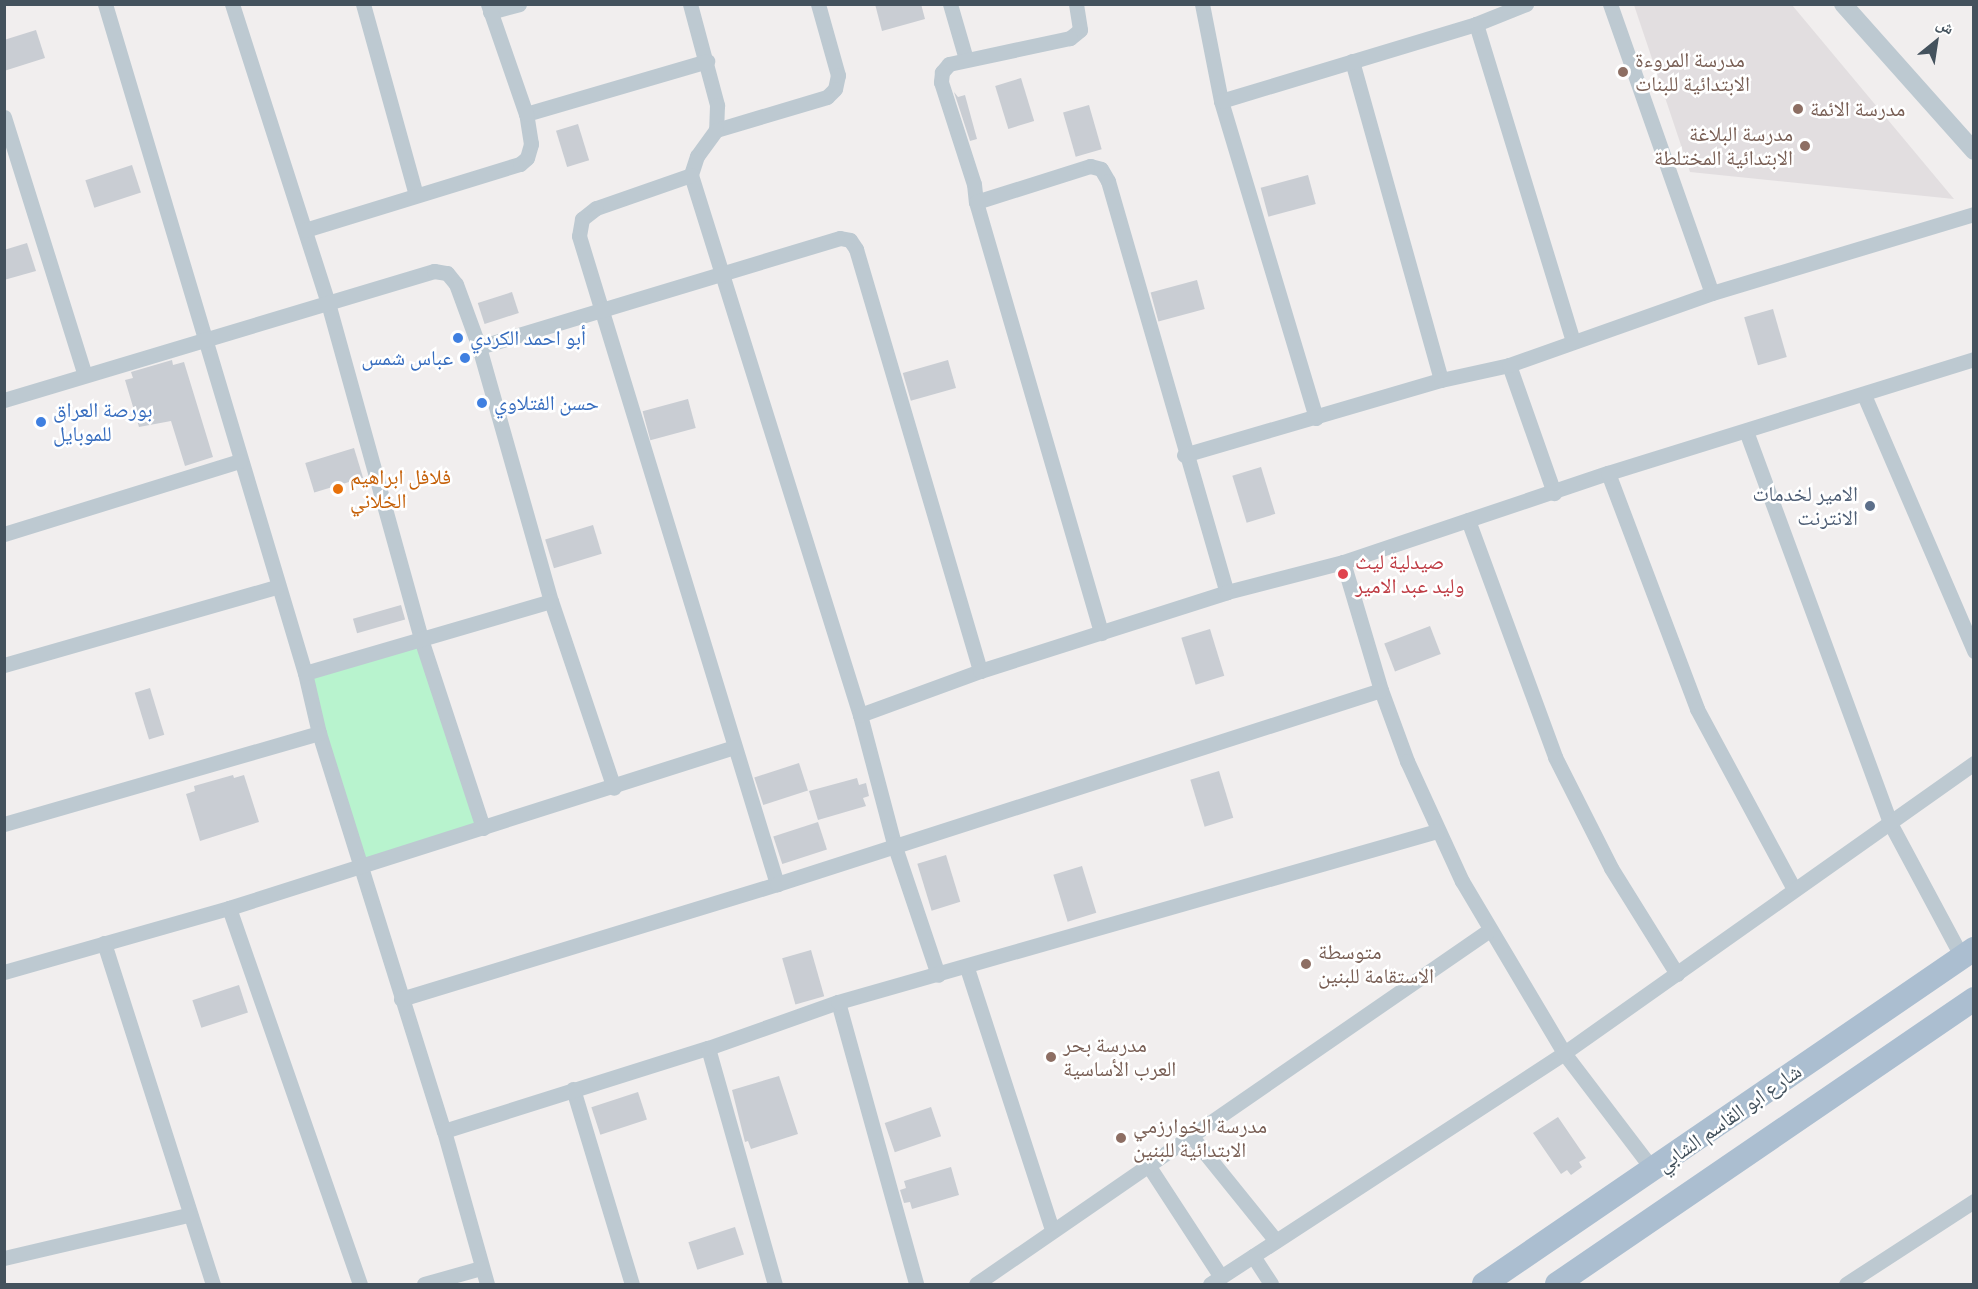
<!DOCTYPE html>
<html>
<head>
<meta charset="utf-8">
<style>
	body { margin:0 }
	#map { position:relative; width:1978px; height:1289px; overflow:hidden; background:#f1eeee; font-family:Signika,"Noto Naskh Arabic",sans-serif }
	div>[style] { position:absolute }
	.education>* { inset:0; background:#e2dee0 }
	.green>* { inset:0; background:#b8f3ce; transform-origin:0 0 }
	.building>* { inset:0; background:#c9cdd3; transform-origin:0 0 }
	.minor>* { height:15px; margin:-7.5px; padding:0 7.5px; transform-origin:7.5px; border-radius:7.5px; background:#bdc9d1 }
	.tertiary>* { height:18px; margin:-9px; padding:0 9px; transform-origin:9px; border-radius:9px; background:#bdc9d1 }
	.primary>* { height:24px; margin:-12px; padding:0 12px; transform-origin:12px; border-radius:12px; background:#abbed0 }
	.dots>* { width:16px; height:16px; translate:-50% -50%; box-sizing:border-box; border:3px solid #fff; border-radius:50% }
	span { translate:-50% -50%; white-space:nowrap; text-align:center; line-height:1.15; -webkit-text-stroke:5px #fff; paint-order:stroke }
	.education-label { font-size:21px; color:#785e54 }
	.left { translate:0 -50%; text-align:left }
	.right { translate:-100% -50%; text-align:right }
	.shop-label { font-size:21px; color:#366cbe }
	.food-label { font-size:21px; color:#c56008 }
	.service-label { font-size:21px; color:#4e5e75 }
	.health-label { font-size:21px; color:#be3a42 }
	.street-label { font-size:21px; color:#44525d }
	.frame { position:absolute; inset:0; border:6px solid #44525d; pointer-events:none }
	.north { position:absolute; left:1906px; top:12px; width:60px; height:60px; -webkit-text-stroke:4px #fff; paint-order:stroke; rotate:30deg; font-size:16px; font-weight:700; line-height:24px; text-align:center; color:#44525d }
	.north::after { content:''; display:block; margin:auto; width:21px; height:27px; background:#44525d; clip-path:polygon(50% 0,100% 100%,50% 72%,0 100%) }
</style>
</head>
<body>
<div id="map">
	<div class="education">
		<i style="clip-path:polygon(1634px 5px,1792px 5px,1954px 199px,1690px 172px)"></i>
	</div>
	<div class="green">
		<i style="left:421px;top:639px;width:199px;height:121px;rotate:72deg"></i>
	</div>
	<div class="building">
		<i style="clip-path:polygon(875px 4px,921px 4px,925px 19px,882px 31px)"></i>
		<i style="clip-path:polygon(36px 30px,45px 58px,4px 71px,4px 40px)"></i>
		<i style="left:1021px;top:78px;width:45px;height:27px;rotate:73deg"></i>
		<i style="clip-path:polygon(954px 92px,958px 97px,965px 95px,977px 139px,970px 141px)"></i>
		<i style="left:1089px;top:105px;width:46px;height:27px;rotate:74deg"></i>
		<i style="left:578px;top:124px;width:38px;height:23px;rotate:73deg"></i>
		<i style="left:132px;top:165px;width:29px;height:49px;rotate:72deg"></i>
		<i style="left:1308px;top:175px;width:30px;height:49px;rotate:75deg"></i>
		<i style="clip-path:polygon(27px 243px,36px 271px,4px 280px,4px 250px)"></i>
		<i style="left:1197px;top:280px;width:30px;height:48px;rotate:75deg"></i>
		<i style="left:512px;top:292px;width:22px;height:36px;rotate:72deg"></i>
		<i style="left:1773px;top:309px;width:50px;height:30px;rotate:74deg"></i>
		<i style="clip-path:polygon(172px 360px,173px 365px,184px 362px,213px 457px,185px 466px,171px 421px,139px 427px,125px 380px,133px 378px,131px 372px)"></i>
		<i style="left:948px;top:360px;width:29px;height:47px;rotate:74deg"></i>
		<i style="left:688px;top:399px;width:30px;height:47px;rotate:75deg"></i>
		<i style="left:354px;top:448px;width:31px;height:51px;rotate:73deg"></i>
		<i style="left:1261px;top:467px;width:49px;height:30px;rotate:73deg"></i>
		<i style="left:593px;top:525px;width:30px;height:50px;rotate:73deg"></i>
		<i style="left:401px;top:605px;width:15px;height:50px;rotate:74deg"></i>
		<i style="left:1430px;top:626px;width:30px;height:49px;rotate:69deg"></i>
		<i style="left:1210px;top:629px;width:49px;height:30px;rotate:73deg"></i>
		<i style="left:150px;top:688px;width:49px;height:16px;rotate:73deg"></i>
		<i style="left:799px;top:763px;width:29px;height:47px;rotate:72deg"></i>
		<i style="left:1219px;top:771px;width:49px;height:30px;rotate:73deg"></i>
		<i style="clip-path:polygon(233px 775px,234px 778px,244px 775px,259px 822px,200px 841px,186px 794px,195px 791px,194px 786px)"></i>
		<i style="clip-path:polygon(857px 778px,859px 785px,866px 783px,869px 796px,863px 798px,866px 806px,818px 820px,809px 791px)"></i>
		<i style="left:818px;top:822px;width:29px;height:47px;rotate:72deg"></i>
		<i style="left:946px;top:855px;width:49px;height:30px;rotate:73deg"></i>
		<i style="left:1082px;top:866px;width:49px;height:30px;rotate:73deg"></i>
		<i style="left:811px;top:950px;width:48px;height:30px;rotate:74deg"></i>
		<i style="left:239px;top:985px;width:29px;height:49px;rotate:72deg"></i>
		<i style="clip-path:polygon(779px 1076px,798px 1134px,751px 1149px,748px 1141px,745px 1142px,732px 1090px)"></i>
		<i style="left:638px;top:1092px;width:29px;height:49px;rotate:72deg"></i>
		<i style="left:931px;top:1107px;width:31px;height:49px;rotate:71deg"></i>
		<i style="clip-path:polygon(1558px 1117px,1586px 1158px,1579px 1162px,1582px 1167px,1571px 1175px,1567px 1170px,1561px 1174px,1533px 1133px)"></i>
		<i style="clip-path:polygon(951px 1167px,959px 1195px,912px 1209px,910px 1202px,904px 1203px,900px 1190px,906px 1188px,904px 1181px)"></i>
		<i style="left:735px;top:1227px;width:29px;height:49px;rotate:72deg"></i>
	</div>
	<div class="minor">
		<i style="left:105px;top:4px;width:698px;rotate:73.36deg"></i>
		<i style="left:305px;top:673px;width:62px;rotate:76.9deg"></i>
		<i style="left:319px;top:733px;width:417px;rotate:72.6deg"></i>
		<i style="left:444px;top:1131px;width:159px;rotate:74.3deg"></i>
		<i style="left:232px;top:4px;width:314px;rotate:72.2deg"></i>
		<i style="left:328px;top:303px;width:349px;rotate:74.5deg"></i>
		<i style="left:421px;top:639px;width:199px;rotate:71.8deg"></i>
		<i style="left:363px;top:4px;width:198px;rotate:74.5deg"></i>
		<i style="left:690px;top:4px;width:105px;rotate:75deg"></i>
		<i style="left:717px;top:105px;width:25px;rotate:92deg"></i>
		<i style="left:818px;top:4px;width:74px;rotate:74.3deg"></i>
		<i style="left:838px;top:75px;width:14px;rotate:102deg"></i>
		<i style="left:835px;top:89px;width:11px;rotate:135deg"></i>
		<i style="left:827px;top:97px;width:116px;rotate:163.4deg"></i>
		<i style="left:716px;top:130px;width:32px;rotate:126deg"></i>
		<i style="left:697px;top:156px;width:20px;rotate:108deg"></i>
		<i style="left:691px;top:175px;width:566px;rotate:72.62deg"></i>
		<i style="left:860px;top:715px;width:133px;rotate:75.2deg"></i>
		<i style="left:894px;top:844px;width:138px;rotate:71.4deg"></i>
		<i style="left:950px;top:4px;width:57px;rotate:73.8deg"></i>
		<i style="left:1076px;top:4px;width:26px;rotate:81deg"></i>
		<i style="left:1080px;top:30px;width:13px;rotate:141deg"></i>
		<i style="left:1070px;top:38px;width:124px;rotate:167.9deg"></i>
		<i style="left:949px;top:64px;width:11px;rotate:131deg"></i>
		<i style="left:942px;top:72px;width:10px;rotate:96deg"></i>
		<i style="left:941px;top:82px;width:107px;rotate:72.1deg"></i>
		<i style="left:974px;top:184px;width:18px;rotate:84deg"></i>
		<i style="left:976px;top:202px;width:449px;rotate:73.8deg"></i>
		<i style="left:1202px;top:4px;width:99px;rotate:78.9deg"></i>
		<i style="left:1221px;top:101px;width:331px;rotate:73.3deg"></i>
		<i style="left:1610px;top:4px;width:306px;rotate:70.6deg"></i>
		<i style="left:490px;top:12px;width:30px;rotate:-15deg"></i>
		<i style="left:1476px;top:24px;width:332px;rotate:73deg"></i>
		<i style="left:1352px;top:61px;width:331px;rotate:74.4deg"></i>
		<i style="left:1221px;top:101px;width:266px;rotate:-16.8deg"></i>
		<i style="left:1476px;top:24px;width:54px;rotate:-21.8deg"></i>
		<i style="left:526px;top:114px;width:189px;rotate:-16.3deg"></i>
		<i style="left:4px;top:117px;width:270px;rotate:72.6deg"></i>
		<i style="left:691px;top:175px;width:101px;rotate:160.8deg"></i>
		<i style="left:596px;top:208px;width:18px;rotate:142deg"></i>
		<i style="left:582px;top:219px;width:17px;rotate:100deg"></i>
		<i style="left:579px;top:236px;width:678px;rotate:73.01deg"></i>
		<i style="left:976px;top:202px;width:120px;rotate:-17.5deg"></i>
		<i style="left:1090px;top:166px;width:11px;rotate:15deg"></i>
		<i style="left:1101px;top:169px;width:14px;rotate:60deg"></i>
		<i style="left:1108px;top:181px;width:428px;rotate:73.9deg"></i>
		<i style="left:305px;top:230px;width:225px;rotate:-17.1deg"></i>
		<i style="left:520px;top:164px;width:9px;rotate:-41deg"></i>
		<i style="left:527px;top:158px;width:15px;rotate:-74deg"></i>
		<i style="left:531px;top:144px;width:30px;rotate:-99deg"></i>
		<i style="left:526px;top:114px;width:116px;rotate:-109.1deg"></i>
		<i style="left:479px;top:347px;width:377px;rotate:-16.8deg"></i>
		<i style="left:840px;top:238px;width:10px;rotate:11deg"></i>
		<i style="left:850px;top:240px;width:11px;rotate:56deg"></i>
		<i style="left:856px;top:249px;width:440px;rotate:73.6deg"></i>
		<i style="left:1509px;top:365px;width:136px;rotate:70.6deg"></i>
		<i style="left:1864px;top:395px;width:279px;rotate:66.7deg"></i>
		<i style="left:4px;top:400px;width:449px;rotate:-16.7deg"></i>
		<i style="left:434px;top:271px;width:13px;rotate:9deg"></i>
		<i style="left:447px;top:273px;width:14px;rotate:51deg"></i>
		<i style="left:456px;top:284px;width:67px;rotate:69.9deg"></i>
		<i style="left:479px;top:347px;width:264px;rotate:74.2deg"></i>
		<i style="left:551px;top:601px;width:197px;rotate:71.4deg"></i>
		<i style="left:1746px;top:431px;width:418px;rotate:69.8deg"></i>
		<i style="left:1890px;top:823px;width:152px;rotate:61.8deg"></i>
		<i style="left:1184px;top:455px;width:268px;rotate:-16.3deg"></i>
		<i style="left:1441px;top:380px;width:70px;rotate:-12.4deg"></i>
		<i style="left:1509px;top:365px;width:215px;rotate:-19.5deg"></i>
		<i style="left:1712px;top:293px;width:274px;rotate:-16.8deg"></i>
		<i style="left:1608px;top:473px;width:252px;rotate:69.3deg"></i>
		<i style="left:1697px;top:709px;width:204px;rotate:61.7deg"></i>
		<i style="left:1468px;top:520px;width:252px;rotate:69.8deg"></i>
		<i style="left:1555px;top:757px;width:124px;rotate:63.2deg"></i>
		<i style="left:1611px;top:868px;width:125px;rotate:58.1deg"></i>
		<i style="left:4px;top:534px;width:247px;rotate:-17.2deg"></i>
		<i style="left:1343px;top:562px;width:134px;rotate:73.5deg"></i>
		<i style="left:1381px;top:690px;width:76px;rotate:69.9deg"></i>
		<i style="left:1407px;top:761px;width:132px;rotate:65.4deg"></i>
		<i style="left:1462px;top:881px;width:200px;rotate:59.3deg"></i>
		<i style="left:1564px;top:1053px;width:147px;rotate:52.7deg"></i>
		<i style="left:4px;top:665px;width:283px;rotate:-16deg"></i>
		<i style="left:305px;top:673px;width:256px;rotate:-16.3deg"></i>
		<i style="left:860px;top:715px;width:128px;rotate:-20.1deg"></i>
		<i style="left:980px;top:671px;width:259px;rotate:-17.7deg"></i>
		<i style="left:1227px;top:592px;width:120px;rotate:-14.5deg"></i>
		<i style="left:1343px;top:562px;width:280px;rotate:-18.6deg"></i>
		<i style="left:1608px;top:473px;width:383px;rotate:-17.3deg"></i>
		<i style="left:4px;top:824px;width:328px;rotate:-16.1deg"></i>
		<i style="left:229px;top:908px;width:398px;rotate:70.8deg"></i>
		<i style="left:104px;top:943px;width:358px;rotate:72.3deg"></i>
		<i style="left:967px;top:968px;width:275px;rotate:72deg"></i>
		<i style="left:4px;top:972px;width:234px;rotate:-15.9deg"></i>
		<i style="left:229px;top:908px;width:530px;rotate:-17.68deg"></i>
		<i style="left:401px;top:999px;width:393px;rotate:-17deg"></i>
		<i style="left:777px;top:884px;width:634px;rotate:-17.81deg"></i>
		<i style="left:838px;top:1002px;width:293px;rotate:74.5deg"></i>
		<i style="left:708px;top:1048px;width:245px;rotate:74.2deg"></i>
		<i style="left:573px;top:1089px;width:204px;rotate:73.2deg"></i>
		<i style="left:444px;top:1131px;width:277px;rotate:-17.5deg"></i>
		<i style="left:708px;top:1048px;width:138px;rotate:-19.5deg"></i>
		<i style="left:838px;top:1002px;width:623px;rotate:-15.93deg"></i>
		<i style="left:1193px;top:1138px;width:132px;rotate:51.1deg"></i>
		<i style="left:1150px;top:1168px;width:130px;rotate:56.9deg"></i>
		<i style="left:1253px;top:1256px;width:33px;rotate:57deg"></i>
		<i style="left:4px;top:1258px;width:189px;rotate:-13.2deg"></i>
		<i style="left:424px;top:1284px;width:59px;rotate:-15.7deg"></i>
		<i style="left:976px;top:1284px;width:622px;rotate:-34.58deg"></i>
		<i style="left:1210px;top:1284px;width:423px;rotate:-33.1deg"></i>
		<i style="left:1564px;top:1053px;width:502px;rotate:-35.27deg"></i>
		<i style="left:1846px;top:1284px;width:153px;rotate:-33deg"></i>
	</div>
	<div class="tertiary">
		<i style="left:1843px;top:4px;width:197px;rotate:48.3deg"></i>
	</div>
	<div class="primary">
		<i style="left:1484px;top:1284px;width:594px;rotate:-34.36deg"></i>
		<i style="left:1557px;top:1284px;width:505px;rotate:-34.35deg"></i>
	</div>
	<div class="dots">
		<i style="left:1623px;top:72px;background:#8d6e63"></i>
		<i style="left:1798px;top:109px;background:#8d6e63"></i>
		<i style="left:1805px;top:146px;background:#8d6e63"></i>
		<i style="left:458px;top:338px;background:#3f7fe0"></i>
		<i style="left:465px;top:358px;background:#3f7fe0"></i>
		<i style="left:482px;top:403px;background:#3f7fe0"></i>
		<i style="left:41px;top:422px;background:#3f7fe0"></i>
		<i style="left:338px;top:489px;background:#e8710a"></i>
		<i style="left:1870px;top:506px;background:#5c6f8a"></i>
		<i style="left:1343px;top:574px;background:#e0444e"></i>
		<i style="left:1306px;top:964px;background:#8d6e63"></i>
		<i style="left:1051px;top:1057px;background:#8d6e63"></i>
		<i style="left:1121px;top:1138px;background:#8d6e63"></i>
	</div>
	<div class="education-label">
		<span class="left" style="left:1635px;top:72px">مدرسة المروءة<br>الابتدائية للبنات</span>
		<span class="left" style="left:1810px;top:109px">مدرسة الائمة</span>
		<span class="right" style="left:1793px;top:146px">مدرسة البلاغة<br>الابتدائية المختلطة</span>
		<span class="left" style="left:1318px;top:964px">متوسطة<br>الاستقامة للبنين</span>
		<span class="left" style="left:1063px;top:1057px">مدرسة بحر<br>العرب الأساسية</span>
		<span class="left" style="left:1133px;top:1138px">مدرسة الخوارزمي<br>الابتدائية للبنين</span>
	</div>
	<div class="shop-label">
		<span class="left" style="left:470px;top:338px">أبو احمد الكردي</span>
		<span class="right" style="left:453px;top:358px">عباس شمس</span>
		<span class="left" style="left:494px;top:403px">حسن الفتلاوي</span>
		<span class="left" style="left:53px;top:422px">بورصة العراق<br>للموبايل</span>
	</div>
	<div class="food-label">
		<span class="left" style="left:350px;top:489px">فلافل ابراهيم<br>الخلاني</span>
	</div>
	<div class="service-label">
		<span class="right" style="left:1858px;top:506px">الامير لخدمات<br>الانترنت</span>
	</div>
	<div class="health-label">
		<span class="left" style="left:1355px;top:574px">صيدلية ليث<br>وليد عبد الامير</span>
	</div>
	<div class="street-label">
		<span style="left:1729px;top:1118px;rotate:-35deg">شارع ابو القاسم الشابي</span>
	</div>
	<div class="frame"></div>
	<div class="north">ش</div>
</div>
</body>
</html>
